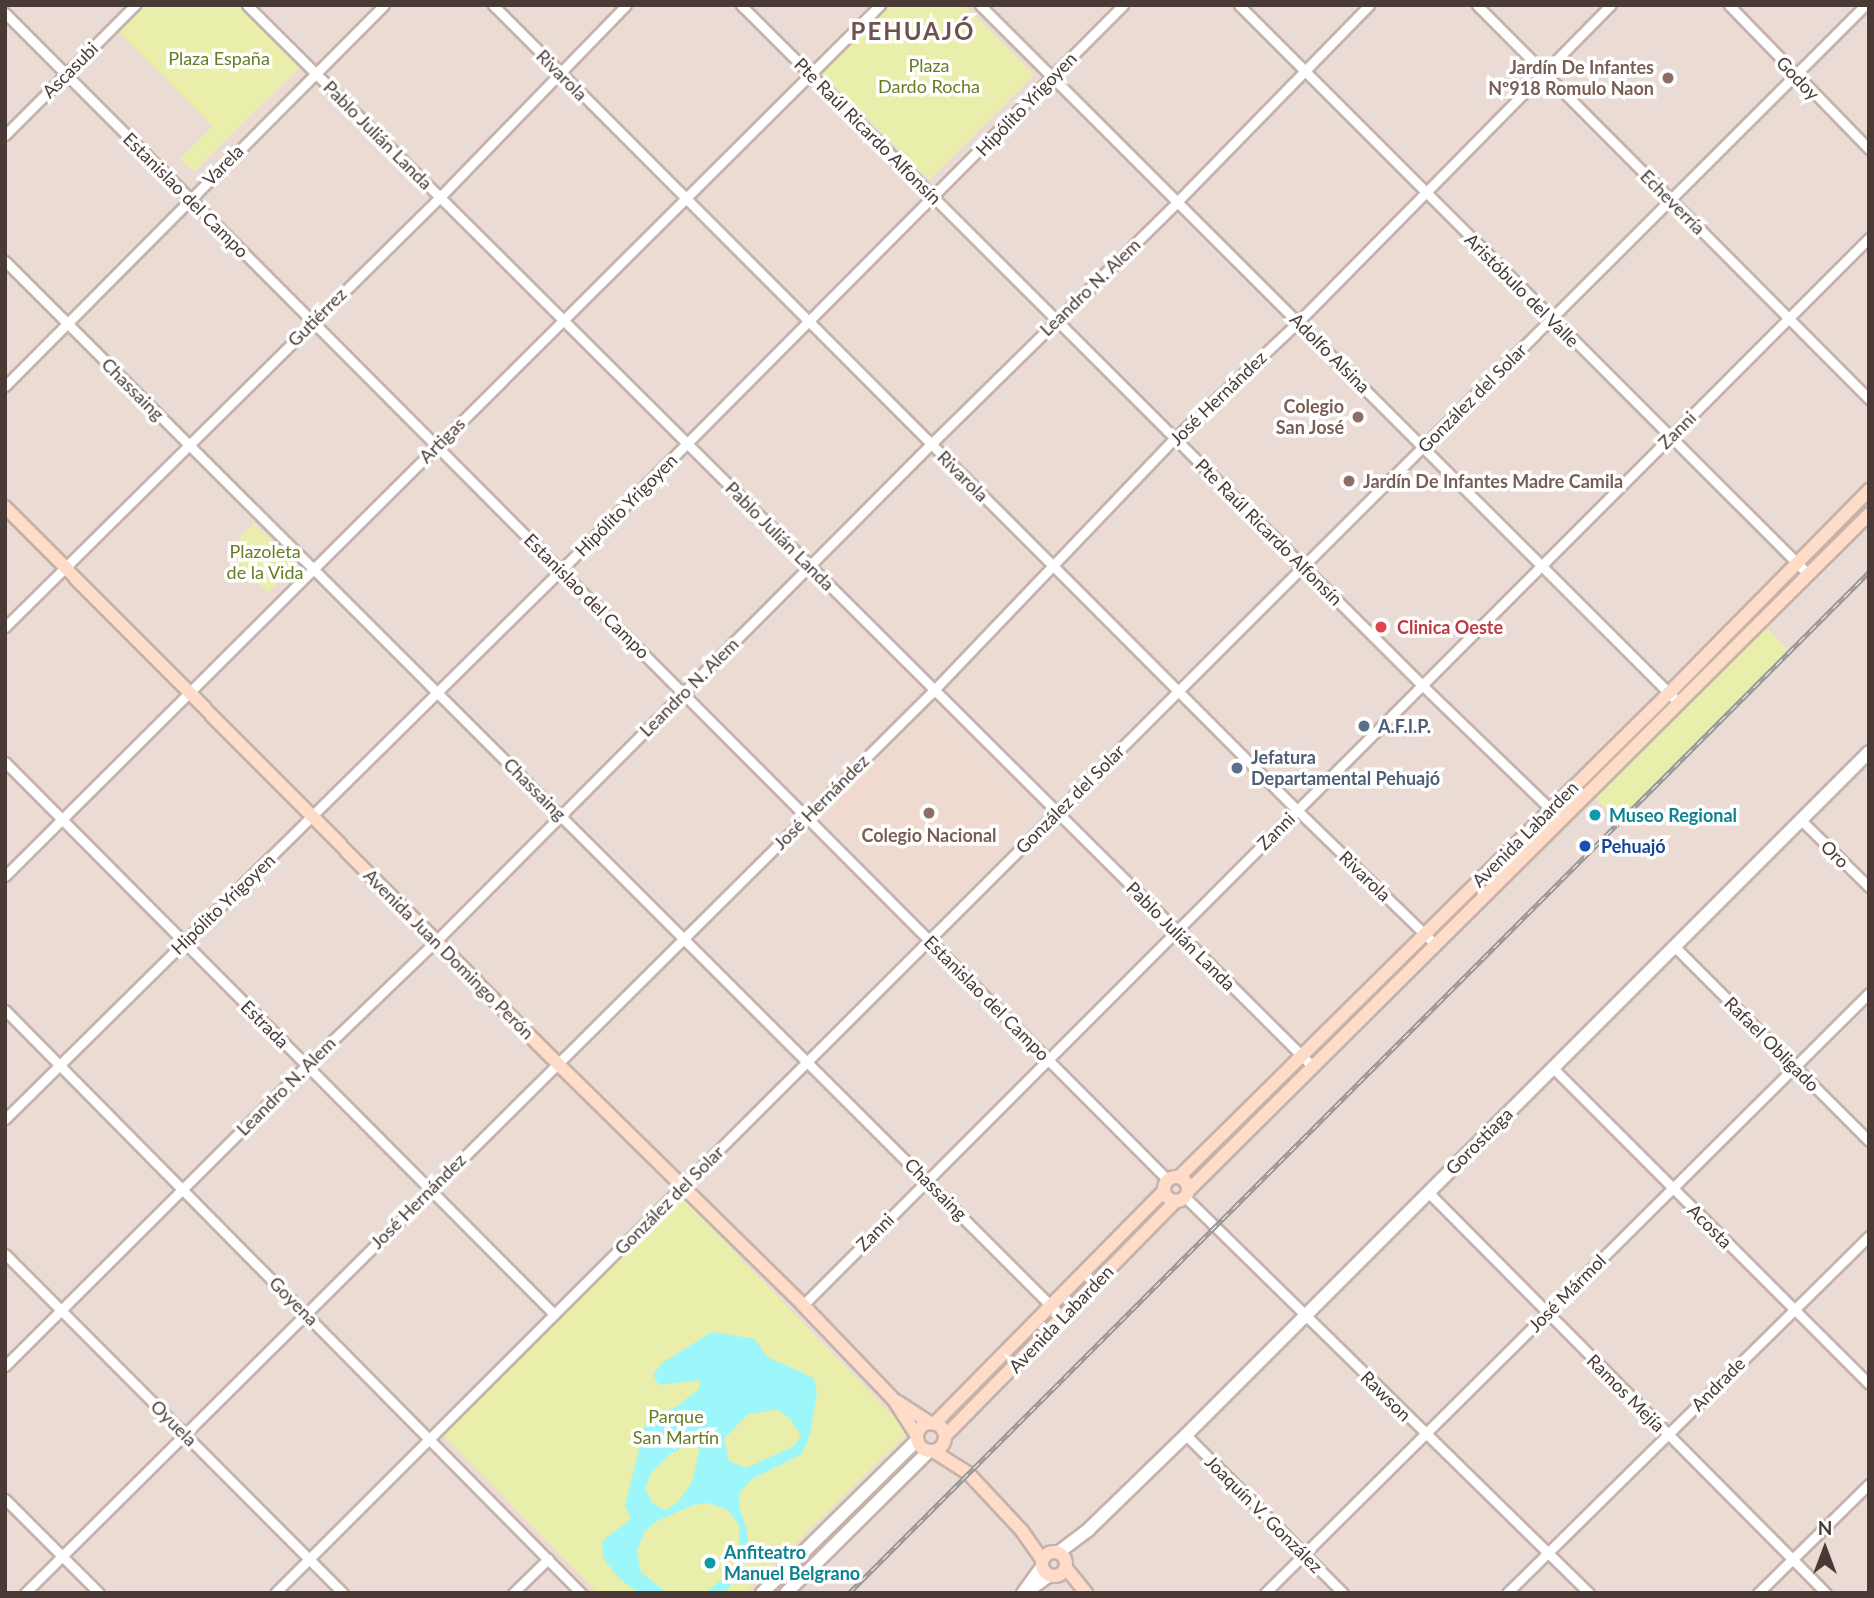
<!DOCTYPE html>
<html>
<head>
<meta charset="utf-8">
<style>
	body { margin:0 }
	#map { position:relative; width:1874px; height:1598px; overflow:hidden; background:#f5ece7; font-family:Lato,sans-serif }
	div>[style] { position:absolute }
	.residential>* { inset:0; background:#eadbd5; transform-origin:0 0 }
	.education>* { inset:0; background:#f0dacf; transform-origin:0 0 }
	.green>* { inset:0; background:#eaeeab; transform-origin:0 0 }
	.water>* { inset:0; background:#9df6f9 }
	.roads { filter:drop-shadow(2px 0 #c5b3ab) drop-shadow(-2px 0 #c5b3ab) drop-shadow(0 2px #c5b3ab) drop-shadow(0 -2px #c5b3ab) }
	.minor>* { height:9px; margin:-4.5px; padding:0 4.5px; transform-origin:4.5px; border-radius:4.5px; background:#fff }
	.tertiary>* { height:12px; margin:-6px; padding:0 6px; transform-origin:6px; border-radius:6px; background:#fff }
	.secondary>* { height:12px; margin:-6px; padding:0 6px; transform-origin:6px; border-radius:6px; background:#ffdcc8 }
	.secondary>.ring { margin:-6px; padding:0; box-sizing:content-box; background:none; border:12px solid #ffdcc8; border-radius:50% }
	.rail>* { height:5px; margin-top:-2.5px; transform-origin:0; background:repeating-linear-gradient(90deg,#fff 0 8px,#979797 0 16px); box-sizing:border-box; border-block:2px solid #979797 }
	.dots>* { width:19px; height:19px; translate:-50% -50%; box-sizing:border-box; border:4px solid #fff; border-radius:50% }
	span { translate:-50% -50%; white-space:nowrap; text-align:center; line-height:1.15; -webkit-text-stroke:7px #fff; paint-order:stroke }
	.park-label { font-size:18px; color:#667d20 }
	.education-label { font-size:18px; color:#785e54; font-weight:700 }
	.right { translate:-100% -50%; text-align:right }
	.left { translate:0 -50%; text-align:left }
	.street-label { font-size:18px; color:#4a3a35 }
	.health-label { font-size:18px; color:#be3a42; font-weight:700 }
	.service-label { font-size:18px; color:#4e5e75; font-weight:700 }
	.culture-label { font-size:18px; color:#0d838f; font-weight:700 }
	.transit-label { font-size:18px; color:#164399; font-weight:700 }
	.district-label { font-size:24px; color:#6e524b; font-weight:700; letter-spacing:2px }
	.frame { position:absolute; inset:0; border:7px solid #4a3a35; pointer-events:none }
	.north { position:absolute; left:1790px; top:1514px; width:70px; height:70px; -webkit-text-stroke:5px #fff; paint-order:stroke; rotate:0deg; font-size:19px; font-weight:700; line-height:28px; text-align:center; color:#4a3a35 }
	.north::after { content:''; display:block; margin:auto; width:24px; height:32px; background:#4a3a35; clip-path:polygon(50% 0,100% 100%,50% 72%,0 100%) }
</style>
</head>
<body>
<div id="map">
	<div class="residential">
		<i style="left:5px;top:5px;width:1864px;height:1588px"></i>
	</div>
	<div class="education">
		<i style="left:928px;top:708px;width:149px;height:149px;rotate:44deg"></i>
	</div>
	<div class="green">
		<i style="clip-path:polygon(146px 5px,240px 5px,301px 66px,194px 172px,180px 159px,213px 126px,119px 32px)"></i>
		<i style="clip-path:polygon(891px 5px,964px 5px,1034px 75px,929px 180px,822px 74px)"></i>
		<i style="left:254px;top:523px;width:59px;height:40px;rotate:44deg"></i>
		<i style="left:1764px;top:626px;width:34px;height:241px;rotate:45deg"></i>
		<i style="clip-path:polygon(679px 1195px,909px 1432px,745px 1593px,598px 1593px,438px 1430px)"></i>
	</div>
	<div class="water">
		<i style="clip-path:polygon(evenodd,712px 1332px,755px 1339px,767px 1357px,814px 1378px,817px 1392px,810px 1435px,802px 1454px,752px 1479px,740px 1492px,739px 1506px,748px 1533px,747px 1558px,739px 1578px,723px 1593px,705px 1593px,730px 1573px,740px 1553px,739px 1525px,728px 1510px,708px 1503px,693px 1505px,657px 1521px,645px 1531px,637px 1551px,641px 1572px,667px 1593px,638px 1593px,618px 1577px,603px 1558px,602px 1541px,631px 1519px,625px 1506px,647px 1417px,676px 1407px,699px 1389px,699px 1380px,659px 1385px,653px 1375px,662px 1363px,712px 1332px,777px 1409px,791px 1420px,801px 1436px,794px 1446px,746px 1468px,729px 1461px,724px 1439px,747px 1415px,777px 1409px,712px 1332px,692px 1441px,700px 1450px,692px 1482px,678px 1502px,666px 1510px,653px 1504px,645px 1489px,651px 1473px,668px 1456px,692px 1441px)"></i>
	</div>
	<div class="roads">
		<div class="minor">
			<i style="left:247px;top:5px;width:1503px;rotate:44.89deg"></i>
			<i style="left:493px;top:5px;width:1138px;rotate:45.04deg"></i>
			<i style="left:1297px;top:810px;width:194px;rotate:44.2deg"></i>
			<i style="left:741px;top:5px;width:962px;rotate:44.96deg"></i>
			<i style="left:1422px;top:685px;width:193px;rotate:44deg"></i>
			<i style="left:980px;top:5px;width:986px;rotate:44.96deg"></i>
			<i style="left:1239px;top:5px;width:803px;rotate:45deg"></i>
			<i style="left:1477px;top:5px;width:556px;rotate:45.15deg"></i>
			<i style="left:1729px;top:5px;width:201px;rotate:45.8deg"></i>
			<i style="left:5px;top:13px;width:1648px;rotate:45.1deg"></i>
			<i style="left:5px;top:135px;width:184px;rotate:-45deg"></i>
			<i style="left:5px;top:261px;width:1496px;rotate:44.97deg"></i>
			<i style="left:5px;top:386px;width:537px;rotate:-45.15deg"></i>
			<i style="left:5px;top:627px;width:612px;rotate:-44.67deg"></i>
			<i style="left:440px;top:197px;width:267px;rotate:-45.9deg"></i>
			<i style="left:5px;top:762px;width:779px;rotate:45.16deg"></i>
			<i style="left:1802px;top:821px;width:94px;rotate:44.6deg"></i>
			<i style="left:5px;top:876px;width:1235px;rotate:-44.87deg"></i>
			<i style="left:1675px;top:947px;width:274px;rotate:45deg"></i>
			<i style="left:5px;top:1010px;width:820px;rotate:45.35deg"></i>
			<i style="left:1552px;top:1067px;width:448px;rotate:45deg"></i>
			<i style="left:5px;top:1119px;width:781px;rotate:-44.64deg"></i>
			<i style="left:561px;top:570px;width:797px;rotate:-45.15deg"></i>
			<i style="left:1428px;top:1192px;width:565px;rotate:45.22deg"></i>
			<i style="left:1185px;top:1197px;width:566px;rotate:44.43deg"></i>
			<i style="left:5px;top:1254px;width:479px;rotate:45.1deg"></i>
			<i style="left:803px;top:1305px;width:1508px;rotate:-45.03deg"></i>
			<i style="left:5px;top:1366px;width:426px;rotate:-44.9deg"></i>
			<i style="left:307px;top:1065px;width:180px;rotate:-43.9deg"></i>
			<i style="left:437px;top:940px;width:700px;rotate:-45.12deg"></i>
			<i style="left:931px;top:444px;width:345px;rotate:-44.5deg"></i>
			<i style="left:1177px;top:202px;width:275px;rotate:-45.7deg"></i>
			<i style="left:1186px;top:1435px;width:223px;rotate:45.2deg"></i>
			<i style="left:5px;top:1499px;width:133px;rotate:45deg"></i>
			<i style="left:25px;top:1593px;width:1281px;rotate:-44.81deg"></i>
			<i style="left:934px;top:690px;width:349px;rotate:-46.3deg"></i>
			<i style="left:1175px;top:438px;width:169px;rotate:-43.3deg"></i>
			<i style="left:1298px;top:322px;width:445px;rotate:-45.4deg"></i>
			<i style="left:275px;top:1593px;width:2247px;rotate:-44.96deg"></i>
			<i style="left:513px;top:1593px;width:49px;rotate:-44.2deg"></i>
			<i style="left:1265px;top:1593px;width:851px;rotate:-44.81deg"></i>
			<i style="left:1507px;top:1593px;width:508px;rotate:-44.6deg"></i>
			<i style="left:1758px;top:1593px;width:156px;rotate:-44.5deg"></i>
		</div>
		<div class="tertiary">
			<i style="left:1059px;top:1552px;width:38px;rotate:-37deg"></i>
			<i style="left:1089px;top:1529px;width:135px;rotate:-44.1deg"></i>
			<i style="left:1186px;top:1435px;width:966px;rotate:-45deg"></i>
			<i style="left:1032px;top:1588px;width:21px;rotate:-37deg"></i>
			<i style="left:762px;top:1593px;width:218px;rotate:-44.6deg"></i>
			<i style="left:786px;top:1593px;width:202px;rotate:-44.8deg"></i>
			<i style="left:1023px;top:1593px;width:32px;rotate:-54deg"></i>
		</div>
		<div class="secondary">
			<i style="left:5px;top:507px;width:783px;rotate:45.21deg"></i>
			<i style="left:557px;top:1063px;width:345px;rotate:44.5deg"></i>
			<i style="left:803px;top:1305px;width:132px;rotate:46.2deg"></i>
			<i style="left:894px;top:1400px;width:43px;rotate:57.4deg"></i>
			<i class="ring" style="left:1164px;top:1177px;width:12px;height:12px"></i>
			<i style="left:1179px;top:1177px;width:690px;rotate:-44.65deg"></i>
			<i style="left:1670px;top:692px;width:284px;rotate:-45.4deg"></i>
			<i style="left:1189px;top:1190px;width:959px;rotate:-44.83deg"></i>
			<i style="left:898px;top:1402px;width:38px;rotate:33deg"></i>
			<i class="ring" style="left:917px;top:1423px;width:16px;height:16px"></i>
			<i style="left:934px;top:1424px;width:327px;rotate:-45.4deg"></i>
			<i style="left:945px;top:1436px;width:330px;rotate:-45.5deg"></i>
			<i style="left:933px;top:1451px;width:41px;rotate:32.2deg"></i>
			<i style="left:968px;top:1473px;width:79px;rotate:47deg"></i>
			<i style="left:1022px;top:1531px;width:35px;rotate:55deg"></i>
			<i class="ring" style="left:1042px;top:1552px;width:12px;height:12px"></i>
			<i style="left:1066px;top:1568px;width:32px;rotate:51deg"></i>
		</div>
	</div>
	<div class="rail">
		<i style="left:849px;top:1593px;width:1443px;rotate:-45.03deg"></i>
	</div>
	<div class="dots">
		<i style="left:1668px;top:78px;background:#8d6e63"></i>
		<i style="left:1358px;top:417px;background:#8d6e63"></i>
		<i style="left:1349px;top:481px;background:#8d6e63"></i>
		<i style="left:1381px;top:627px;background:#e0444e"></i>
		<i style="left:1364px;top:726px;background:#5c6f8a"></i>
		<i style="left:1237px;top:768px;background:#5c6f8a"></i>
		<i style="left:929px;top:813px;background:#8d6e63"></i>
		<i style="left:1595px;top:815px;background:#0f9aa8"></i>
		<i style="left:1585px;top:846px;background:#1a4fb4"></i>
		<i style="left:710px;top:1563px;background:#0f9aa8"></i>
	</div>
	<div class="park-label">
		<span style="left:219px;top:58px">Plaza España</span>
		<span style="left:929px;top:76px">Plaza<br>Dardo Rocha</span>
		<span style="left:265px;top:562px">Plazoleta<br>de la Vida</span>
		<span style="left:676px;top:1427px">Parque<br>San Martín</span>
	</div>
	<div class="education-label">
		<span class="right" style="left:1654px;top:78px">Jardín De Infantes<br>Nº918 Romulo Naon</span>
		<span class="right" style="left:1344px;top:417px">Colegio<br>San José</span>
		<span class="left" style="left:1363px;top:481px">Jardín De Infantes Madre Camila</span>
		<span style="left:929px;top:835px">Colegio Nacional</span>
	</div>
	<div class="street-label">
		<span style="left:70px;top:70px;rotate:-45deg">Ascasubi</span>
		<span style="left:562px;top:75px;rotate:45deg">Rivarola</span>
		<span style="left:1798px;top:78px;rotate:46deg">Godoy</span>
		<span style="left:1026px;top:104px;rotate:-46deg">Hipólito Yrigoyen</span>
		<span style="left:868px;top:131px;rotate:45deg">Pte Raúl Ricardo Alfonsín</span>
		<span style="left:378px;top:135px;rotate:45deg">Pablo Julián Landa</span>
		<span style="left:223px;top:165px;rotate:-45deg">Varela</span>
		<span style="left:186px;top:195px;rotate:45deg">Estanislao del Campo</span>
		<span style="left:1673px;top:202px;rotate:45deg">Echeverría</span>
		<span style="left:1090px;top:287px;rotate:-44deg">Leandro N. Alem</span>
		<span style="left:1522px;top:290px;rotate:45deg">Aristóbulo del Valle</span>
		<span style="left:317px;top:317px;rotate:-45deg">Gutiérrez</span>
		<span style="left:1330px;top:353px;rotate:45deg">Adolfo Alsina</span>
		<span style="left:133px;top:389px;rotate:45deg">Chassaing</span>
		<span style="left:1218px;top:398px;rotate:-44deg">José Hernández</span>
		<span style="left:1472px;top:398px;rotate:-45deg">González del Solar</span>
		<span style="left:1677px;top:430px;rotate:-45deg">Zanni</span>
		<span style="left:442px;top:440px;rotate:-45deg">Artigas</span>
		<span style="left:963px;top:476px;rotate:45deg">Rivarola</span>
		<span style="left:626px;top:505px;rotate:-45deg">Hipólito Yrigoyen</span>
		<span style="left:1269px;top:532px;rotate:45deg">Pte Raúl Ricardo Alfonsín</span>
		<span style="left:780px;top:536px;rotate:45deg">Pablo Julián Landa</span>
		<span style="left:587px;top:596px;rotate:45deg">Estanislao del Campo</span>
		<span style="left:689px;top:687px;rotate:-45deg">Leandro N. Alem</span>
		<span style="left:535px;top:789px;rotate:45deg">Chassaing</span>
		<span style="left:1070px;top:799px;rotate:-45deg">González del Solar</span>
		<span style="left:821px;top:802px;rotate:-45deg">José Hernández</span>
		<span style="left:1276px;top:831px;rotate:-45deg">Zanni</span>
		<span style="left:1525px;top:834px;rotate:-45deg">Avenida Labarden</span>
		<span style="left:1835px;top:854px;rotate:45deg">Oro</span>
		<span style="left:1365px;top:876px;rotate:44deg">Rivarola</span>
		<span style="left:223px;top:904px;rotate:-44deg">Hipólito Yrigoyen</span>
		<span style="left:1181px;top:936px;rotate:45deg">Pablo Julián Landa</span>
		<span style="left:449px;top:954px;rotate:45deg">Avenida Juan Domingo Perón</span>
		<span style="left:987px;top:998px;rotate:45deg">Estanislao del Campo</span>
		<span style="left:265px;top:1024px;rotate:45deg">Estrada</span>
		<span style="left:1772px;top:1044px;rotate:45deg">Rafael Obligado</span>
		<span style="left:286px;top:1086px;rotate:-45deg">Leandro N. Alem</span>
		<span style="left:1479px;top:1141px;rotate:-45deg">Gorostiaga</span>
		<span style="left:936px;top:1189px;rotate:45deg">Chassaing</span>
		<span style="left:669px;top:1200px;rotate:-45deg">González del Solar</span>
		<span style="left:418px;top:1201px;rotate:-45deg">José Hernández</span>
		<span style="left:1710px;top:1226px;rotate:45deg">Acosta</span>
		<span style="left:875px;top:1232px;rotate:-45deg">Zanni</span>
		<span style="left:1567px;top:1293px;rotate:-45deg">José Mármol</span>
		<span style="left:294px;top:1301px;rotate:45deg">Goyena</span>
		<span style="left:1061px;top:1319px;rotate:-46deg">Avenida Labarden</span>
		<span style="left:1718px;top:1384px;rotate:-45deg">Andrade</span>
		<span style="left:1626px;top:1393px;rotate:45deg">Ramos Mejía</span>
		<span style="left:1386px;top:1396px;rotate:45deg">Rawson</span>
		<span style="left:174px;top:1423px;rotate:45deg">Oyuela</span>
		<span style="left:1264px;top:1514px;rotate:45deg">Joaquín V. González</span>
	</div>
	<div class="health-label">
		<span class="left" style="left:1397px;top:627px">Clinica Oeste</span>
	</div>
	<div class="service-label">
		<span class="left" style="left:1378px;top:726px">A.F.I.P.</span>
		<span class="left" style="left:1251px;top:768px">Jefatura<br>Departamental Pehuajó</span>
	</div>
	<div class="culture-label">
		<span class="left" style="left:1609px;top:815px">Museo Regional</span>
		<span class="left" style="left:724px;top:1563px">Anfiteatro<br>Manuel Belgrano</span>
	</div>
	<div class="transit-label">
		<span class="left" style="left:1601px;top:846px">Pehuajó</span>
	</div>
	<div class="district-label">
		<span style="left:913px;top:31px">PEHUAJÓ</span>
	</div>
	<div class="frame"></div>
	<div class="north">N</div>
</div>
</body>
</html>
